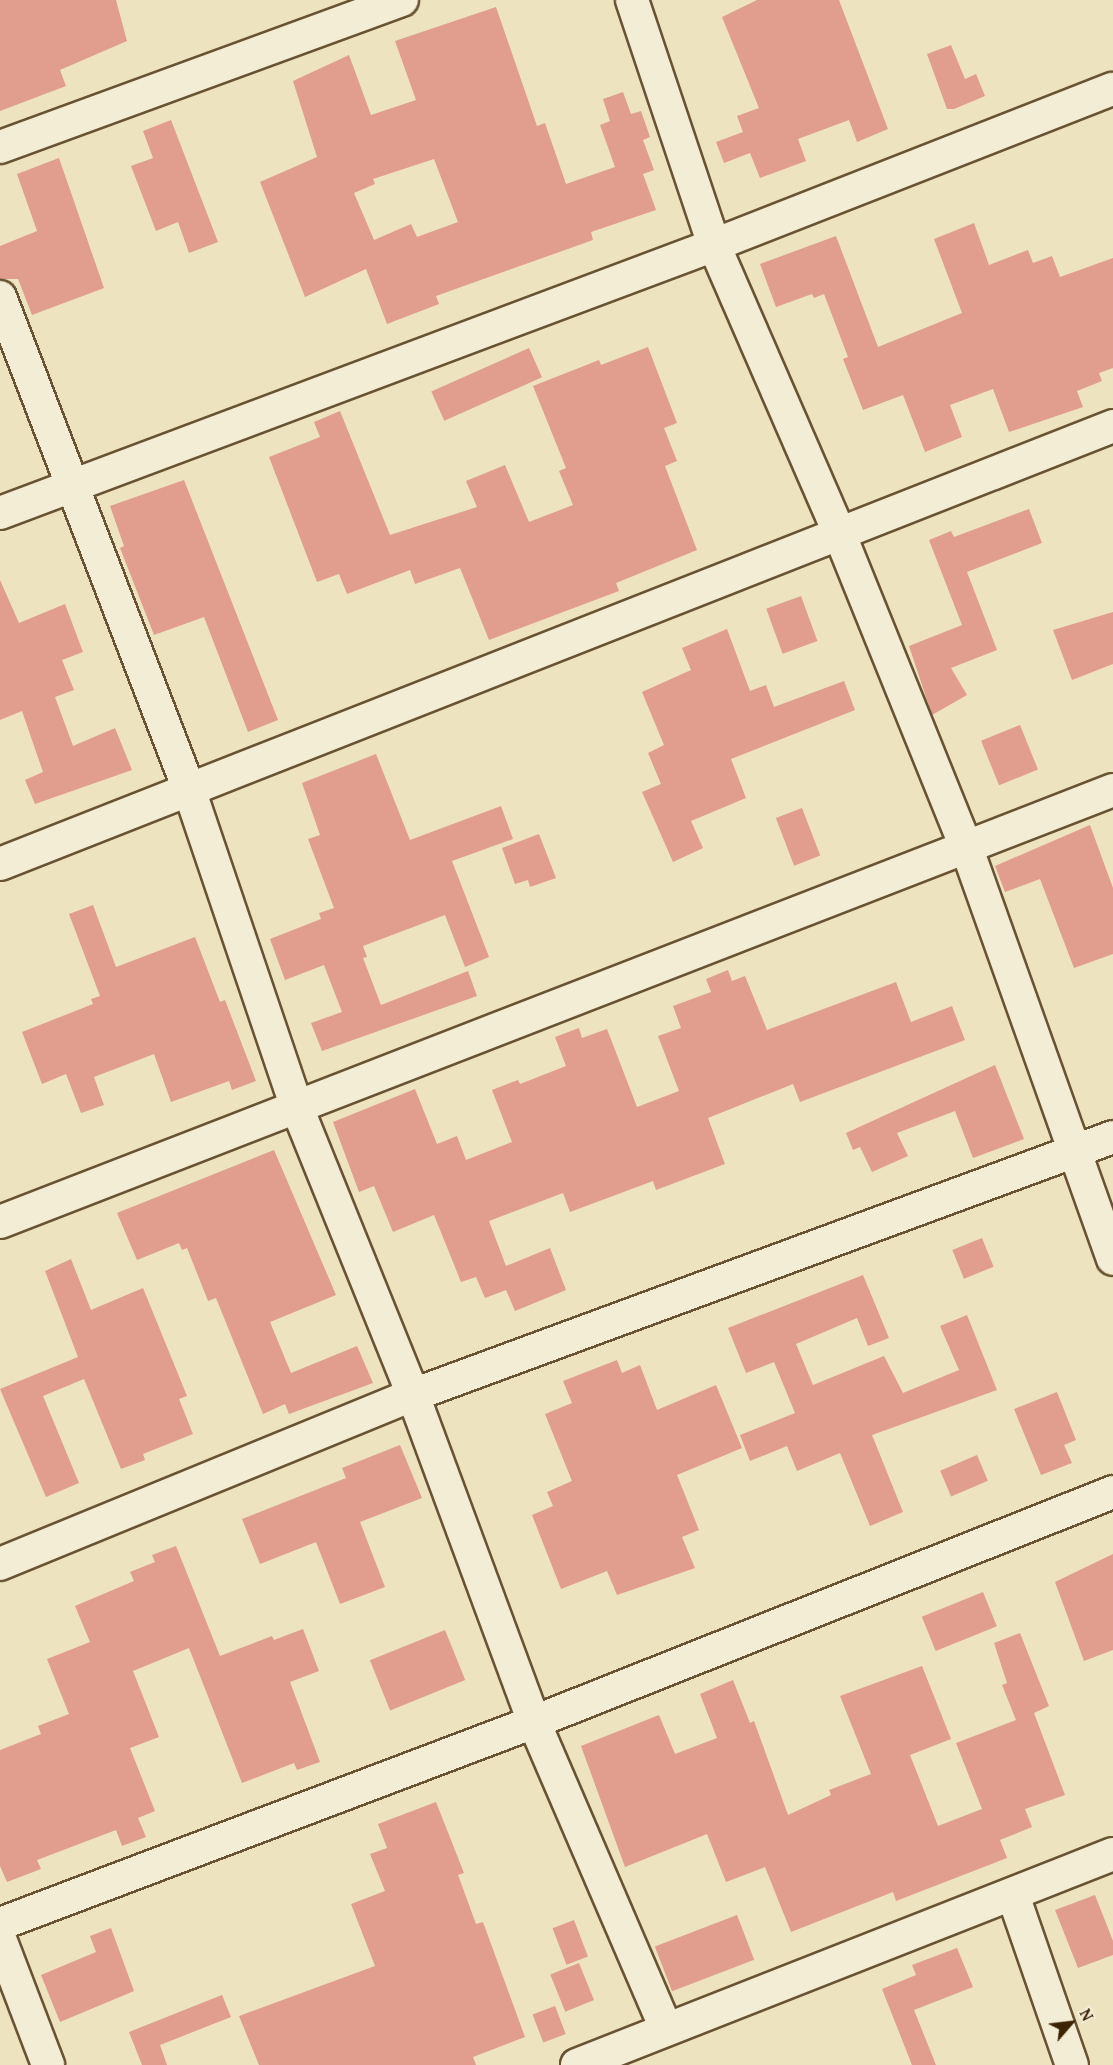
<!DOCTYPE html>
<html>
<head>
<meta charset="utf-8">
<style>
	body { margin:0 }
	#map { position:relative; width:1113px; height:2065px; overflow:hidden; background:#ede3bf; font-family:"Gentium Book Plus",serif }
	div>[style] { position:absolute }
	.building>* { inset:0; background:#e19d8e; transform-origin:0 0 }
	.roads { filter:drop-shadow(2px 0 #685332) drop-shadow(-2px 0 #685332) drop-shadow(0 2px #685332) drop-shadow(0 -2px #685332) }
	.street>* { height:32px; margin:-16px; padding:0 16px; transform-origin:16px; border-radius:16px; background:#f3edd5 }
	span { translate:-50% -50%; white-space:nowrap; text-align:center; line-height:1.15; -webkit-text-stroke:5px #f3edd5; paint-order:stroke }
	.north { position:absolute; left:1041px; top:1993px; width:60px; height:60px; -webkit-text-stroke:4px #f3edd5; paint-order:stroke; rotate:62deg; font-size:16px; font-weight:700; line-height:24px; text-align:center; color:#3b2303 }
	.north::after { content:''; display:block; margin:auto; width:21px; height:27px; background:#3b2303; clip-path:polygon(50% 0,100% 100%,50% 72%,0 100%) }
</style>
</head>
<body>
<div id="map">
	<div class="building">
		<i style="clip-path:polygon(0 0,116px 0,127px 41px,60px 70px,66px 86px,0 111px)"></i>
		<i style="clip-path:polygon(757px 0,839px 0,888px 129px,857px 142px,849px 120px,798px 139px,806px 161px,760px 178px,750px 153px,724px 163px,716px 142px,743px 132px,737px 116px,759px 108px,722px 17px)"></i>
		<i style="clip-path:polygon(evenodd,496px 7px,537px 126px,545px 123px,566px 184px,615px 167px,600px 125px,610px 121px,603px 99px,623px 92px,631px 114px,641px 111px,650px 137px,643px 140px,654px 170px,643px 174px,656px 210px,591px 232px,593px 240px,436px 296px,439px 304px,387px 324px,366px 269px,305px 297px,260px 182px,317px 157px,293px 81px,349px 55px,371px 115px,416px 100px,395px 41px,496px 7px,434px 159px,458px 222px,417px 237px,411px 224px,374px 240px,354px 193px,375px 184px,373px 179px,434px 159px)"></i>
		<i style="clip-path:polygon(951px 45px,965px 79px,976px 74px,985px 96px,954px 109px,947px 109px,927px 54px)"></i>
		<i style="clip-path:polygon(171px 120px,218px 242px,189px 253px,178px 222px,156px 231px,131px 166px,153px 158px,143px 131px)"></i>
		<i style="clip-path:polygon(59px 158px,104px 288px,32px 315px,18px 279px,0 279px,0 246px,37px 231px,17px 174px)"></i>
		<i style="clip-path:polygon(974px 223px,989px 265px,1028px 250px,1033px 263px,1052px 256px,1060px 277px,1113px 258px,1113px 368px,1099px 373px,1102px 381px,1077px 391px,1083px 407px,1009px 432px,993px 389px,950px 405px,962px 437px,925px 452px,903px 395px,863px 410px,843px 359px,848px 357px,824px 294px,814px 298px,812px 294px,776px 307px,760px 264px,836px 236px,878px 347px,962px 313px,934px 239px)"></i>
		<i style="clip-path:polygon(648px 347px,677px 423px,664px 428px,677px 461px,665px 466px,697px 550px,616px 583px,619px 591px,489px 640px,460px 568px,415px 584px,410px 570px,347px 594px,339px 574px,317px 582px,269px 457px,320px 437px,314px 422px,340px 411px,390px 535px,477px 507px,466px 481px,505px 465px,529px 522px,573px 505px,559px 471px,566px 468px,533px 386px,599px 360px,601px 365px)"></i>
		<i style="left:529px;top:348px;width:32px;height:107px;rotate:66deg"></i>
		<i style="clip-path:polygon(184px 480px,278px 720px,248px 732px,204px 617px,154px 635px,120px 548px,124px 546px,110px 506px)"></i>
		<i style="clip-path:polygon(1029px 509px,1042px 543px,967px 572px,997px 650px,951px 668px,967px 695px,932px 715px,909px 646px,962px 625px,929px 540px,951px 531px,954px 537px)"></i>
		<i style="clip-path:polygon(0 580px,19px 623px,65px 604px,83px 652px,62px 660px,74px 690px,55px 697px,73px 746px,115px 728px,132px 770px,35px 804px,25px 780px,43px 772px,22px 711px,0 720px)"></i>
		<i style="left:801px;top:596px;width:48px;height:37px;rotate:70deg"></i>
		<i style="clip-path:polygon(1113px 612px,1113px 664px,1072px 680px,1053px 630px)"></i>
		<i style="clip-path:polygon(727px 629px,750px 691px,766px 685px,774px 707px,844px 681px,855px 710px,731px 759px,746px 798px,691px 821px,703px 848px,673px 862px,642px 792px,661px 784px,648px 753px,664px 745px,642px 692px,691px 670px,682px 648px)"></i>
		<i style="left:1020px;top:725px;width:48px;height:42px;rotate:68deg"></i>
		<i style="clip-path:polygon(376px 754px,410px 840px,501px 806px,513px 839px,452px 861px,489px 957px,465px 967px,445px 915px,363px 946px,367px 957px,363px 958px,381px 1005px,468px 971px,477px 996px,322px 1051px,311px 1023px,342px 1012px,324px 965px,285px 980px,270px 939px,321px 919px,319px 913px,334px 908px,308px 839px,320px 835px,302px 783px)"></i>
		<i style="left:802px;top:808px;width:51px;height:28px;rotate:69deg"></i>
		<i style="clip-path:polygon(1090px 825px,1113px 888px,1113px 954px,1074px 968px,1040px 879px,1005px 892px,995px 866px)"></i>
		<i style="clip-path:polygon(539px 834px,556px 878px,530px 887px,528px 880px,515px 884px,502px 848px)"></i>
		<i style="clip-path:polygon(93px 905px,116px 967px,195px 937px,220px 1002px,225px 1000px,256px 1081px,232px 1090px,229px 1081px,171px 1102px,154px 1054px,94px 1077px,104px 1105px,81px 1113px,66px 1074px,42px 1084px,22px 1032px,93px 1004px,91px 999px,100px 996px,69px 914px)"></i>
		<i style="clip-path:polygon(728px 970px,732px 981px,745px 976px,767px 1030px,896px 982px,911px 1022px,952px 1006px,965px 1040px,800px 1102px,793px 1084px,708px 1118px,725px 1164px,656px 1190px,653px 1181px,570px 1212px,563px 1193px,489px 1221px,506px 1266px,550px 1248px,566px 1290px,515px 1311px,506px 1290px,485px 1298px,476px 1277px,461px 1282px,434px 1215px,393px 1232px,374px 1186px,359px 1192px,333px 1122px,415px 1089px,437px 1144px,457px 1136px,466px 1160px,512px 1142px,492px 1090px,518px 1080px,520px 1084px,566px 1066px,555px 1037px,579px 1028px,582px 1038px,607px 1029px,637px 1107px,679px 1091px,658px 1036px,681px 1028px,673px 1006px,711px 992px,706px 979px)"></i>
		<i style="clip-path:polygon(995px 1065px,1024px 1139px,973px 1158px,955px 1111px,897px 1133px,908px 1156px,872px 1172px,860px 1147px,853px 1150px,846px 1133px)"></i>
		<i style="clip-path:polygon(274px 1150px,336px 1295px,270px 1322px,291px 1373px,357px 1346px,373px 1383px,289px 1414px,285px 1404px,263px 1414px,216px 1298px,208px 1301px,187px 1248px,182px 1250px,179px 1243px,137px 1260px,117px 1213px)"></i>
		<i style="left:982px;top:1238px;width:31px;height:32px;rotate:68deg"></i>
		<i style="clip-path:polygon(71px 1259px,91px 1310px,143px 1288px,187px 1396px,179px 1399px,193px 1434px,143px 1454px,145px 1460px,121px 1469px,84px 1379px,43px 1396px,79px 1483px,46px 1497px,0 1389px,78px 1357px,45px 1271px)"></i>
		<i style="clip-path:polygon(863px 1275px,889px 1338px,868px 1346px,857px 1318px,796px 1344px,813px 1385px,884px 1356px,903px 1393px,959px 1370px,940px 1326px,967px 1315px,997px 1390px,872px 1435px,903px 1512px,870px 1526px,840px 1453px,797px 1471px,787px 1446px,750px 1461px,740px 1435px,795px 1413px,774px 1362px,746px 1373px,728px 1328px)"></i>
		<i style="clip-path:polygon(617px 1360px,622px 1373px,640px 1365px,657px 1410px,716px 1385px,742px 1448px,677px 1475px,699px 1530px,682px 1537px,695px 1568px,617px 1595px,607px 1571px,561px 1589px,532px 1515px,553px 1506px,547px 1492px,572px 1481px,545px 1414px,572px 1403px,563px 1381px)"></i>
		<i style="clip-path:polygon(1057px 1392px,1076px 1440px,1064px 1445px,1072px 1463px,1041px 1475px,1014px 1409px)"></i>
		<i style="clip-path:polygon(400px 1445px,422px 1498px,360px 1522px,385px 1587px,340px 1604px,316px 1542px,260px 1564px,242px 1519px,346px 1478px,342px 1468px)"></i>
		<i style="left:977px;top:1455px;width:28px;height:40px;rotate:67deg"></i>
		<i style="clip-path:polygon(176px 1546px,220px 1656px,272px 1636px,274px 1640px,303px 1629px,319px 1671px,290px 1682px,320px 1762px,297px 1770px,294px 1763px,242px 1783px,189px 1648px,133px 1671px,159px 1737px,130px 1748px,155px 1811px,138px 1818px,146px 1837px,122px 1846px,116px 1830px,37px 1860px,41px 1869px,7px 1882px,0 1866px,0 1750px,41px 1734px,38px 1726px,69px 1714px,47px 1659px,90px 1642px,75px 1606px,134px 1581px,130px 1572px,155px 1562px,152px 1555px)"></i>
		<i style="clip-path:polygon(1113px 1554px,1113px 1650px,1084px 1661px,1055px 1582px)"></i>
		<i style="left:983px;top:1592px;width:37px;height:66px;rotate:68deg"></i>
		<i style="left:445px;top:1630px;width:54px;height:81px;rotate:68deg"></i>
		<i style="clip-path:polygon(1020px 1633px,1049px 1706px,1034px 1713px,1065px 1795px,1025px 1809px,1032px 1827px,1000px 1840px,1007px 1858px,896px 1901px,893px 1892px,791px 1932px,765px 1867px,726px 1882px,707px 1834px,625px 1867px,581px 1746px,659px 1715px,675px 1754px,717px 1738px,700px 1694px,733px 1680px,750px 1723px,754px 1721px,788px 1815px,831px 1795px,829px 1790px,871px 1774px,840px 1696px,922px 1666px,951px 1739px,910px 1755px,938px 1826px,982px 1809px,956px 1743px,1016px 1720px,1002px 1685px,1007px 1683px,994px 1643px)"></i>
		<i style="clip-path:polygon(436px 1802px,464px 1873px,458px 1875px,476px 1924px,483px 1922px,525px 2037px,473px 2057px,476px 2065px,259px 2065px,239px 2016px,375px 1966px,351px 1904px,385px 1891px,370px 1854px,387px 1848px,378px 1824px)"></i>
		<i style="clip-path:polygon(1095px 1895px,1113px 1941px,1113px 1955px,1078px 1968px,1055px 1910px)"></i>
		<i style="left:737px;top:1915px;width:48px;height:88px;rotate:69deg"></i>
		<i style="left:574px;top:1920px;width:39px;height:23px;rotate:69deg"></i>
		<i style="clip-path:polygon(111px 1928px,134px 1991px,60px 2022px,41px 1975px,96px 1952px,90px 1936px)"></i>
		<i style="clip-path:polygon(957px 1948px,973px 1987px,914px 2010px,936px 2065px,912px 2065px,882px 1989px,916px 1975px,912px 1965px)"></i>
		<i style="left:579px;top:1963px;width:40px;height:31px;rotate:68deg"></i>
		<i style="clip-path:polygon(222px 1995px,231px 2017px,160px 2045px,167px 2065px,142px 2065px,129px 2032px)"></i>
		<i style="left:555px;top:2006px;width:30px;height:24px;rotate:69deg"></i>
	</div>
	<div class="roads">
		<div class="street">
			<i style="left:632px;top:0;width:258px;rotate:71.5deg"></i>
			<i style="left:714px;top:245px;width:316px;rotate:66.5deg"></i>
			<i style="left:840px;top:535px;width:339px;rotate:68deg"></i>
			<i style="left:967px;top:849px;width:435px;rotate:70.4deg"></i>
			<i style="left:0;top:147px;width:428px;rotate:-20.1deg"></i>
			<i style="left:0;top:297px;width:530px;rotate:69deg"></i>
			<i style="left:190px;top:792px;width:330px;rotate:71.3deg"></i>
			<i style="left:296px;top:1105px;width:313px;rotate:68deg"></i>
			<i style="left:413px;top:1395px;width:349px;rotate:69.7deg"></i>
			<i style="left:534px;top:1722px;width:334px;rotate:66.7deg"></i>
			<i style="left:0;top:513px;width:763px;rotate:-20.57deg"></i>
			<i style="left:714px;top:245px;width:428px;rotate:-21.4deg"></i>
			<i style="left:0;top:864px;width:1196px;rotate:-21.48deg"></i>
			<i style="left:0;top:1222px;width:1194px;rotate:-21.21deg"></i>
			<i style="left:0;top:1564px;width:446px;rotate:-22.3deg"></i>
			<i style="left:413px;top:1395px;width:746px;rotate:-20.23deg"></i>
			<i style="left:1013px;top:1895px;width:180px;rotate:70.9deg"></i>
			<i style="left:0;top:1924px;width:571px;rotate:-20.72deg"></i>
			<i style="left:534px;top:1722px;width:623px;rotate:-21.66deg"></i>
			<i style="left:0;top:1939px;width:135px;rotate:69.1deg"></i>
			<i style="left:577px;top:2065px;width:576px;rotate:-21.49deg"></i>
		</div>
	</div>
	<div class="north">N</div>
</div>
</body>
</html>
